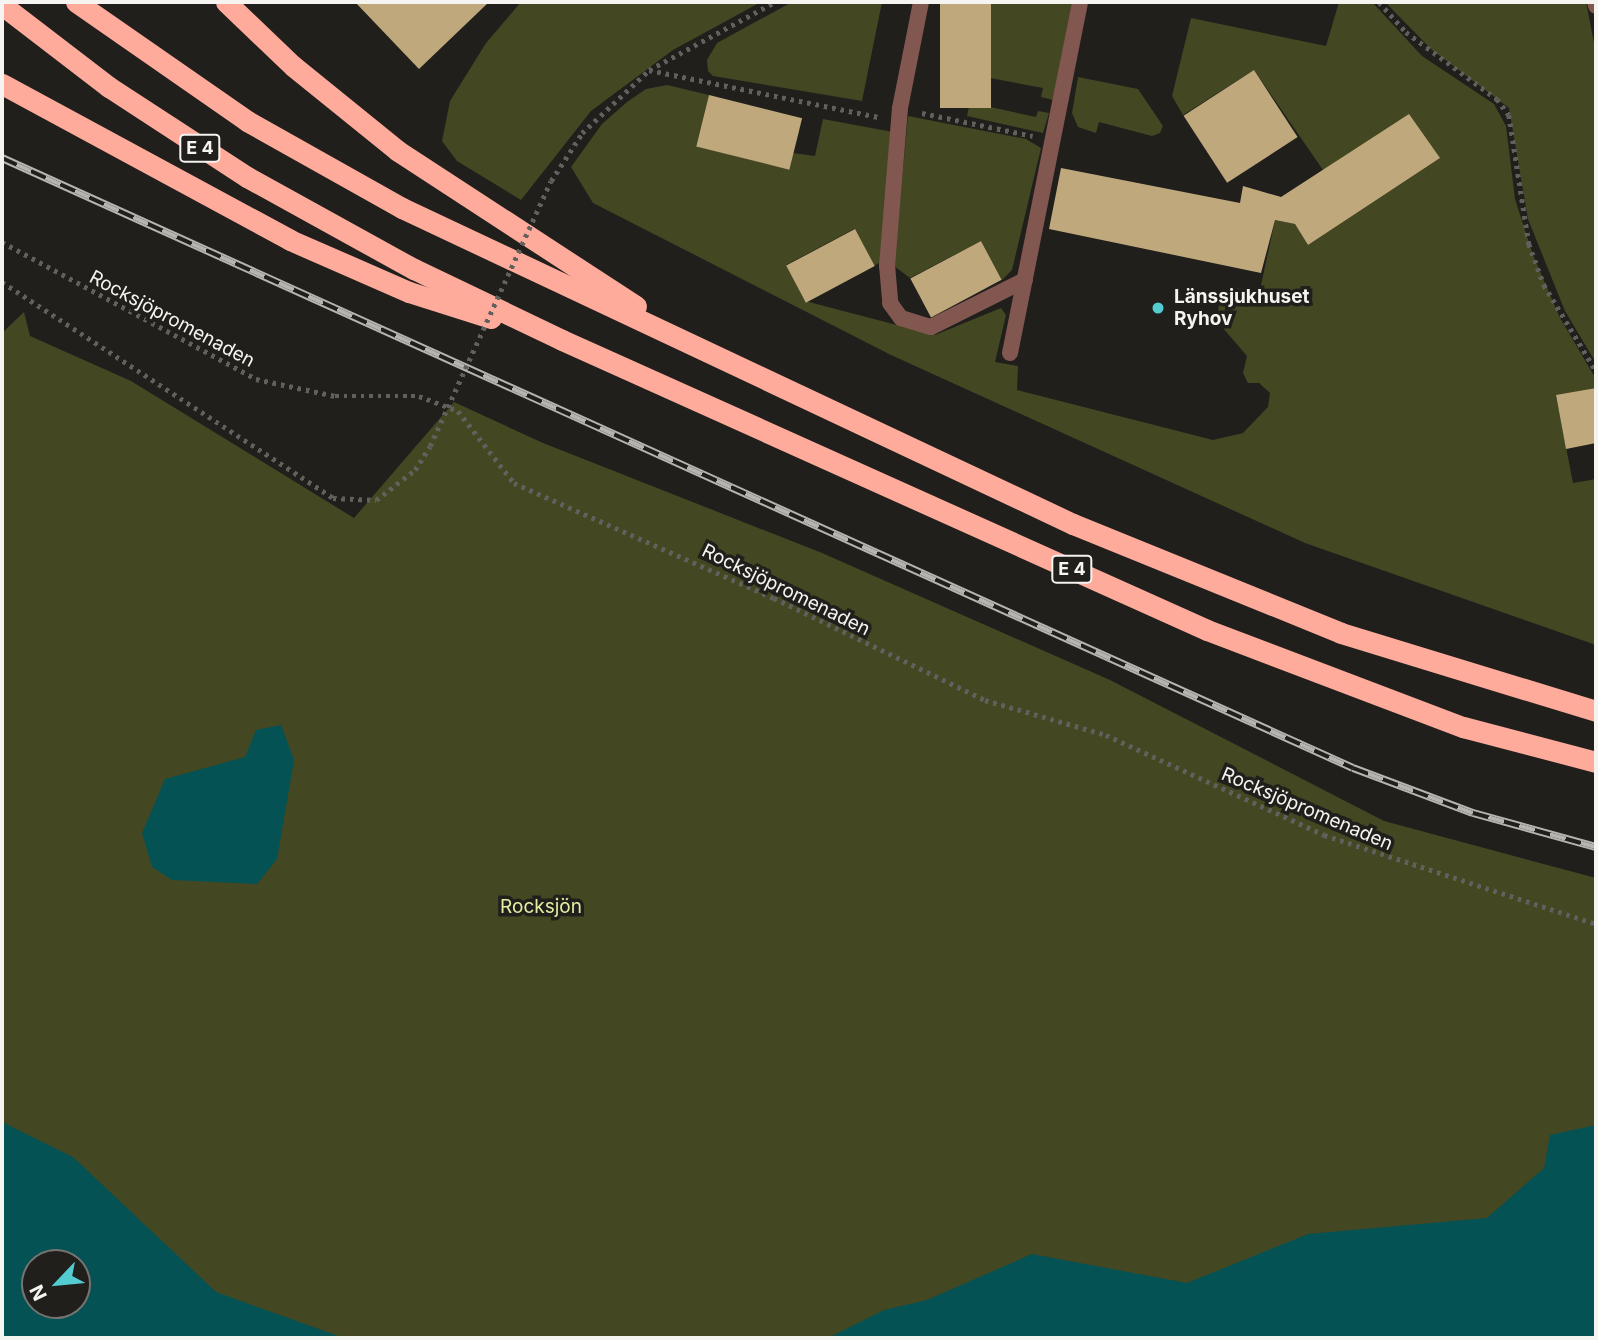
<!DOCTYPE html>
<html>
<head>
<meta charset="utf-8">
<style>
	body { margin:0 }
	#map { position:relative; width:1598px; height:1340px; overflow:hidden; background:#211f1c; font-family:Inter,sans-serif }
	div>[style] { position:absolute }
	.green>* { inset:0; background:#434722 }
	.water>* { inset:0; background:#055254 }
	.building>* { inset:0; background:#bfa97c; transform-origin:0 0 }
	.path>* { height:4.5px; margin-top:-2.25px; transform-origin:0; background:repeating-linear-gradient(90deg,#62605d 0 3.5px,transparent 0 8.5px) }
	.lane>* { height:16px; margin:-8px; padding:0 8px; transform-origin:8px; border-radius:8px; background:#815750 }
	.highway>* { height:21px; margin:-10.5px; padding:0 10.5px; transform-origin:10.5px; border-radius:10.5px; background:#feab9c }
	.rail>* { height:8px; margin-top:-4px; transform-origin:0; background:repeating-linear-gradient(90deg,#211f1c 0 16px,#b5b4b1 0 32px); box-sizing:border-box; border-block:2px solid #b5b4b1 }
	.path-bridge>* { height:4.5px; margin-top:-2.25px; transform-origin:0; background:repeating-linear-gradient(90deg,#62605d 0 3.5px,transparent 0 8.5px) }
	.dots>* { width:19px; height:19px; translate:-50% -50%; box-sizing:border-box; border:4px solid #211f1c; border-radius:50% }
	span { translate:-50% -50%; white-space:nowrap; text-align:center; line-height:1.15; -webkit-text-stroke:7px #211f1c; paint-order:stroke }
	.shield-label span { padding:2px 5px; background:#211f1c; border:2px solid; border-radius:5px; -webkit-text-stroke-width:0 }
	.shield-label { font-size:18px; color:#f5f4f1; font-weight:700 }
	.poi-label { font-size:19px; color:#f5f4f1; font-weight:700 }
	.left { translate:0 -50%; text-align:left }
	.street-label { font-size:19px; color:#f5f4f1 }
	.park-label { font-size:19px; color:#e2eda2 }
	.frame { position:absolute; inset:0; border:4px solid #f5f4f1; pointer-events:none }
	.north { position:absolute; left:21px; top:1249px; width:70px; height:70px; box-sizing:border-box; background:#211f1c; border:2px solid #767471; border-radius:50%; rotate:244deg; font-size:19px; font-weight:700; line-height:28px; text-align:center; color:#f5f4f1 }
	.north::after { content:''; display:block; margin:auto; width:24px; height:32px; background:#52ccd0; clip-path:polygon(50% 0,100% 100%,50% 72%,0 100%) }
</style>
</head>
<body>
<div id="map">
	<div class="green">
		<i style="clip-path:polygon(521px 2px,761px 2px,673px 50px,591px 111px,521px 200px,457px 161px,442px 141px,450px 101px,486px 43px)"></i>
		<i style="clip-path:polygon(792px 2px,882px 2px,862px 101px,713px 76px,708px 71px,707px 60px,717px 43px)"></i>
		<i style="clip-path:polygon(991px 2px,1072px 2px,1053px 100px,1041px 97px,1043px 88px,985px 77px,981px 105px,1036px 117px,1038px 111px,1049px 113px,1043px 133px,967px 116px)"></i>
		<i style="clip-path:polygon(1339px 2px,1372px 2px,1422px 56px,1494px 104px,1506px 126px,1515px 199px,1533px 255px,1560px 318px,1596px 379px,1596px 388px,1556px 396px,1573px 483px,1596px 479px,1596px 645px,1305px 543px,891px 355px,593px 203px,571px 167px,602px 124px,627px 102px,646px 89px,667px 85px,709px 95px,696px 146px,789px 169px,793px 153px,815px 156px,823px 119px,893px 132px,881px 262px,870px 268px,854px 229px,786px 265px,805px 301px,935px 335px,1001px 308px,1006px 315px,995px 362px,1018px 366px,1017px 390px,1213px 440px,1243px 433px,1268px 407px,1270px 393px,1259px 383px,1248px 383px,1243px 373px,1247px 356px,1216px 320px,1221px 296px,1232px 288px,1260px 290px,1275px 220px,1295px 224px,1308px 245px,1440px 158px,1323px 170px,1254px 70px,1183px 115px,1172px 96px,1191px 18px,1326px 46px)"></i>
		<i style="clip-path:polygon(1385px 2px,1586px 2px,1596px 53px,1596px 363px,1565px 311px,1528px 219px,1509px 108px,1432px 50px)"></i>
		<i style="clip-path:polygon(1078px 77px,1138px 89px,1163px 126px,1160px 133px,1152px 136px,1099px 122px,1096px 133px,1078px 127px,1072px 113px)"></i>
		<i style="clip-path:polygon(908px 116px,1026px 139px,1041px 148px,1012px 270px,1002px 280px,981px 241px,910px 278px,894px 266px)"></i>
		<i style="clip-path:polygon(evenodd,24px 312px,30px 336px,131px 381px,354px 518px,454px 402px,543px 443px,822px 553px,1110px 680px,1384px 821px,1596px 878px,1596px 1338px,2px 1338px,2px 333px,24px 312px,35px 1263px,77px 1263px,77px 1305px,35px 1305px,35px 1263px)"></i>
	</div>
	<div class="water">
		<i style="clip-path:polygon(281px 725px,294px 760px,277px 859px,257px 884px,172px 880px,152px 867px,142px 833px,165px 779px,245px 757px,256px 730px)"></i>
		<i style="clip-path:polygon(evenodd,2px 1122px,73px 1157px,216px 1292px,344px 1338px,2px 1338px,2px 1122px,35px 1263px,77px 1263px,77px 1305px,35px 1305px,35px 1263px)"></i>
		<i style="clip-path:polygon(1596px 1125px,1596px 1338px,828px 1338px,884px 1310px,927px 1300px,1032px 1254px,1187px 1283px,1308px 1234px,1487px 1218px,1544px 1168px,1550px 1135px)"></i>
	</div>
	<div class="building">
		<i style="clip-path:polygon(355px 2px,489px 2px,419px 69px)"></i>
		<i style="left:940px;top:2px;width:51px;height:106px"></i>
		<i style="left:1254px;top:70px;width:80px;height:84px;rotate:57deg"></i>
		<i style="left:709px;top:95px;width:96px;height:53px;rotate:14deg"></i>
		<i style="clip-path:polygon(1409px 114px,1440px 158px,1308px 245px,1295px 224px,1275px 220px,1261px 273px,1049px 229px,1061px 168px,1240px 203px,1243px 186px,1281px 197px)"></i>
		<i style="left:855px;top:229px;width:42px;height:78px;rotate:62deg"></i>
		<i style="left:981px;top:241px;width:44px;height:80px;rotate:62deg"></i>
		<i style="clip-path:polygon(1596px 388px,1596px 443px,1566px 449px,1556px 395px)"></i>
	</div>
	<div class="path">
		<i style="left:1379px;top:2px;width:40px;rotate:48deg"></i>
		<i style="left:1406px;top:32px;width:113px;rotate:36.4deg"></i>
		<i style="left:1497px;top:99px;width:20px;rotate:53deg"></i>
		<i style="left:1509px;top:115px;width:131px;rotate:81.2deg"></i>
		<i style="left:1529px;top:244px;width:44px;rotate:69.9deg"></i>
		<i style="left:1544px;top:285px;width:100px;rotate:58.8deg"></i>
		<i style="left:649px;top:70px;width:234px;rotate:11.6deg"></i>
		<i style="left:922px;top:113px;width:113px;rotate:11.7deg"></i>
		<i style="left:551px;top:181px;width:57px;rotate:-57.1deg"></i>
		<i style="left:582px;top:133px;width:92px;rotate:-43.2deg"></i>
		<i style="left:649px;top:70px;width:143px;rotate:-28.4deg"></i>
		<i style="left:2px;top:242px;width:289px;rotate:28.3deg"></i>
		<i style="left:256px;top:379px;width:81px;rotate:12.1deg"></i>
		<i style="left:335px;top:396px;width:84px"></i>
		<i style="left:419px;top:396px;width:42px;rotate:21deg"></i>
		<i style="left:458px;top:411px;width:91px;rotate:52.1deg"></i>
		<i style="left:514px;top:483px;width:284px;rotate:23.9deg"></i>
		<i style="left:774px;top:598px;width:234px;rotate:25.8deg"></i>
		<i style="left:985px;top:700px;width:126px;rotate:16.1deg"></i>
		<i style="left:1106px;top:735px;width:240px;rotate:24.6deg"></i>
		<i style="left:1324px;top:835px;width:286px;rotate:18.1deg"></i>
		<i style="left:2px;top:282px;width:395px;rotate:33.1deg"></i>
		<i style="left:333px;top:498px;width:43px;rotate:2.7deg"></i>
		<i style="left:376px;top:500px;width:49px;rotate:-37.6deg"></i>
		<i style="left:415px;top:470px;width:28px;rotate:-58deg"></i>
	</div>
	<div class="lane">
		<i style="left:921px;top:2px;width:108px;rotate:101.2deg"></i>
		<i style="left:900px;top:108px;width:158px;rotate:94.7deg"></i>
		<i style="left:887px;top:265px;width:38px;rotate:85deg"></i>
		<i style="left:890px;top:303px;width:19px;rotate:54deg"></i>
		<i style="left:901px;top:318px;width:31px;rotate:17deg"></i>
		<i style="left:931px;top:327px;width:105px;rotate:-26.6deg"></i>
		<i style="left:1595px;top:2px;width:4px;rotate:76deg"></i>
		<i style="left:1010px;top:353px;width:358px;rotate:-78.7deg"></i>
	</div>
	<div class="highway">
		<i style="left:76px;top:2px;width:208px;rotate:34.8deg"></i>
		<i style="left:247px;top:121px;width:178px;rotate:29.3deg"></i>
		<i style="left:402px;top:208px;width:742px;rotate:25.22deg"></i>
		<i style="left:1073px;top:524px;width:289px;rotate:22.1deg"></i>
		<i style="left:1341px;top:633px;width:267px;rotate:17deg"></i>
		<i style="left:226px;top:2px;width:93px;rotate:43.7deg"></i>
		<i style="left:293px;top:66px;width:135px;rotate:39deg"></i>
		<i style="left:398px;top:151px;width:284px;rotate:33.1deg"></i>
		<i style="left:2px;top:5px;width:135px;rotate:37.5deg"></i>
		<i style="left:109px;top:87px;width:165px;rotate:33.1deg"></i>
		<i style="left:247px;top:177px;width:191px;rotate:28.9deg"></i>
		<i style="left:414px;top:269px;width:164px;rotate:25.6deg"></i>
		<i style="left:562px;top:340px;width:707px;rotate:24.21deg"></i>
		<i style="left:1207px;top:630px;width:274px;rotate:20.8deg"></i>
		<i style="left:1463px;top:727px;width:138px;rotate:14.7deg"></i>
		<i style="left:2px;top:84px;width:328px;rotate:28.4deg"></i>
		<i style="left:290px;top:240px;width:130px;rotate:23.6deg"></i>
		<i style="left:409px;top:292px;width:86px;rotate:17.6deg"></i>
	</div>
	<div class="rail">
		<i style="left:2px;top:158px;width:1482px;rotate:24.3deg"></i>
		<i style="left:1353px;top:768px;width:128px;rotate:20.6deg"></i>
		<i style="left:1473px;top:813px;width:128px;rotate:15.5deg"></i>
	</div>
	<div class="path-bridge">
		<i style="left:430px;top:446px;width:291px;rotate:-65.5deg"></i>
	</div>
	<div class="dots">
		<i style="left:1158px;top:308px;background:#52ccd0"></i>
	</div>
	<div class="shield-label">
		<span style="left:200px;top:148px">E 4</span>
		<span style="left:1072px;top:569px">E 4</span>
	</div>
	<div class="poi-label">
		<span class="left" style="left:1174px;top:308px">Länssjukhuset<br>Ryhov</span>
	</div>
	<div class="street-label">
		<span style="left:172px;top:319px;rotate:28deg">Rocksjöpromenaden</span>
		<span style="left:786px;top:590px;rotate:26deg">Rocksjöpromenaden</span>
		<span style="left:1307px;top:809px;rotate:23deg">Rocksjöpromenaden</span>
	</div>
	<div class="park-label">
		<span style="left:541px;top:907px">Rocksjön</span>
	</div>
	<div class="frame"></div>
	<div class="north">N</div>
</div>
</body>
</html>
